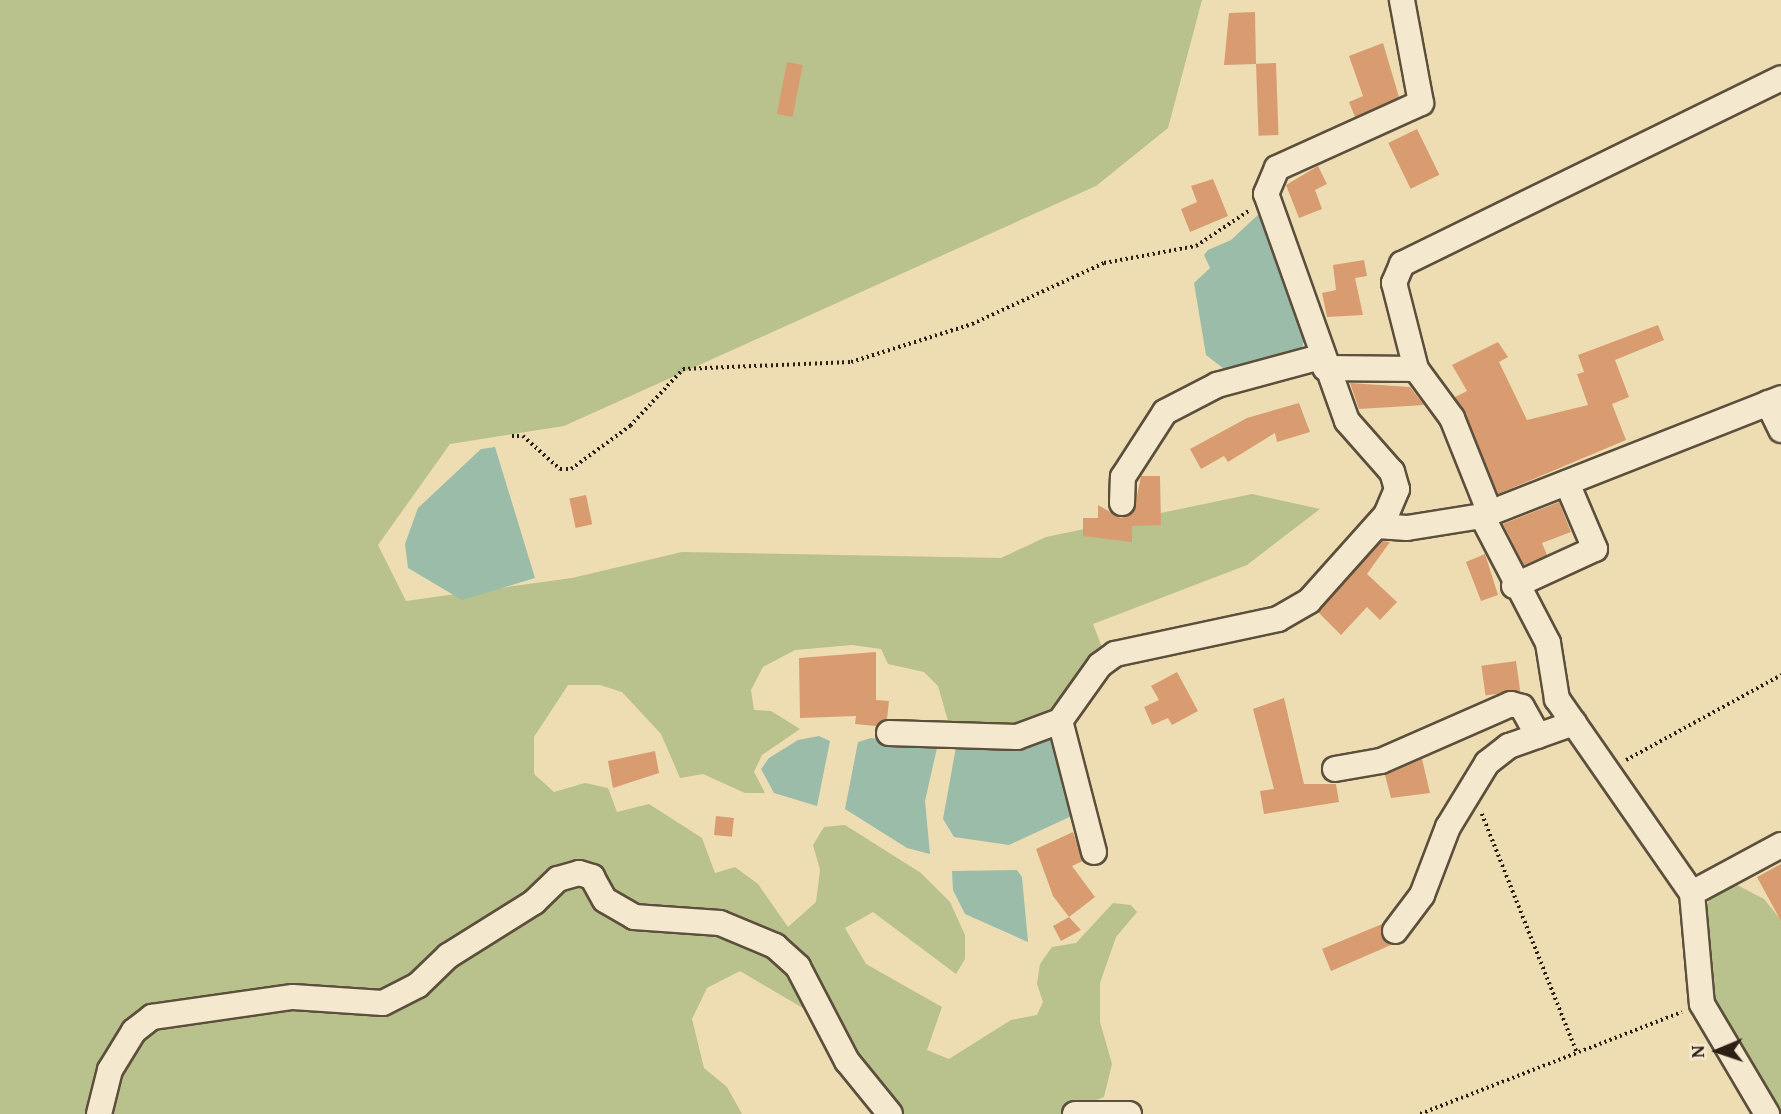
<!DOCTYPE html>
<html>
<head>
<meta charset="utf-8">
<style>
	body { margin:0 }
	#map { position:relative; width:1781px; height:1114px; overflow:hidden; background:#eeddb3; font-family:"Gentium Book Plus",serif }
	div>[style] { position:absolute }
	.green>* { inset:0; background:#b9c18c }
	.water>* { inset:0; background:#9abca9 }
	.building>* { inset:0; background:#d99c70; transform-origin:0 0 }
	.path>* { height:3.5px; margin-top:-1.75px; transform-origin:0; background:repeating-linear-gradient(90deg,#2c2015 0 2px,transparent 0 5.5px) }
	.roads { filter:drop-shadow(2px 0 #5c4f3c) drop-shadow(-2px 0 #5c4f3c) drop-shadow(0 2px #5c4f3c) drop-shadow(0 -2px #5c4f3c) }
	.minor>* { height:24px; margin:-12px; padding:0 12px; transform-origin:12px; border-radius:12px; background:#f4e9ce }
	span { translate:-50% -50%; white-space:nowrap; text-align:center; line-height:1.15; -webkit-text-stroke:5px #f4e9ce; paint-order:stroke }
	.north { position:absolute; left:1683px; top:1016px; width:70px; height:70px; -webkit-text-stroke:5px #f4e9ce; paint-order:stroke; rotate:268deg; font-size:19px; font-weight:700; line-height:28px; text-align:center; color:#2c2015 }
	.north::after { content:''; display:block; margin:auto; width:24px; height:32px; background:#2c2015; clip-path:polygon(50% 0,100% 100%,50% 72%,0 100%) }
</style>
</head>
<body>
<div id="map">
	<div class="green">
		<i style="clip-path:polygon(0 0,1202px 0,1168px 128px,1096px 186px,564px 426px,450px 444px,378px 545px,406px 601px,572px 578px,682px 552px,1001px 558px,1046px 537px,1252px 494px,1320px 509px,1247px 565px,1093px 624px,1103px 650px,1065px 706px,1015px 731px,950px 728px,938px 686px,924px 672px,888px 664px,881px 649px,852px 645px,795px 650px,763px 667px,751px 690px,754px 710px,771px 711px,800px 729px,762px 755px,754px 772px,765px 793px,745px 793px,703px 774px,680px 778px,661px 734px,622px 692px,600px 685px,568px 685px,534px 737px,534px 774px,554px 792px,585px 783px,608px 788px,617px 812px,649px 804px,702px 838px,715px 873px,735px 867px,758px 884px,788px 927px,816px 902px,820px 870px,813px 845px,824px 827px,845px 825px,921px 873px,950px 902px,965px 935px,965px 959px,956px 974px,873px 912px,845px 928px,866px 964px,942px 1007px,927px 1050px,949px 1059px,1011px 1020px,1037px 1015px,1043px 1002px,1037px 984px,1040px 964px,1052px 947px,1076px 943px,1113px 903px,1131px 905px,1137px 912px,1116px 937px,1100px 983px,1100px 1022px,1112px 1064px,1104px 1097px,1060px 1114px,898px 1114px,822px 1036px,806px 1010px,740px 971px,707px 988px,692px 1019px,704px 1068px,727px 1087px,742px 1114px,0 1114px)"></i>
		<i style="clip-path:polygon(1737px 885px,1764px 899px,1781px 920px,1781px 1114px,1710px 1003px,1700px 918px,1711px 897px)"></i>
	</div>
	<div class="water">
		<i style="clip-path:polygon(1261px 212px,1304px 341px,1301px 351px,1228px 372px,1206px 355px,1194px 283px,1210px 268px,1204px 255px,1208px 250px,1231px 240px)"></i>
		<i style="clip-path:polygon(495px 447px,535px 578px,462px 600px,408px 568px,405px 544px,418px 508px,481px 449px)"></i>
		<i style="clip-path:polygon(819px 736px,830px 741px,817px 806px,774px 793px,761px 769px,769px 758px,798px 740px)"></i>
		<i style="clip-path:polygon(1055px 736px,1076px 814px,1009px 845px,954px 837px,943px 819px,956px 747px,1023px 746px)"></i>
		<i style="clip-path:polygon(871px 738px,937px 748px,925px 801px,930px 854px,907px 848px,845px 809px,858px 742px)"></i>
		<i style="clip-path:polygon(1017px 870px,1022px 877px,1028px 942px,965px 914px,953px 890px,952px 871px)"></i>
	</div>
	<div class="building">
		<i style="clip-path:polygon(1255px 12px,1256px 64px,1224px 65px,1229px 13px)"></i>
		<i style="clip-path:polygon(1383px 43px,1399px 97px,1355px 117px,1349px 102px,1363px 96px,1349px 56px)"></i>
		<i style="left:787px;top:62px;width:16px;height:53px;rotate:11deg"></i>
		<i style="left:1276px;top:63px;width:72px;height:20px;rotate:88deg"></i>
		<i style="left:1417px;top:129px;width:51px;height:32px;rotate:64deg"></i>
		<i style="clip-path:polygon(1318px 166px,1327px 184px,1315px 190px,1322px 209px,1299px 218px,1286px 185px)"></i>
		<i style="clip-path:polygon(1213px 179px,1228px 216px,1190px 232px,1181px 209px,1197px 202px,1191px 186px)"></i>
		<i style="clip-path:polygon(1364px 260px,1367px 276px,1355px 278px,1363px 315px,1327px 317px,1322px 293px,1336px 290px,1333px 265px)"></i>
		<i style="clip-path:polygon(1658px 325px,1664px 340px,1615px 360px,1629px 397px,1612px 404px,1626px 440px,1498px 494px,1455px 397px,1467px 391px,1452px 365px,1498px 342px,1508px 357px,1499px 362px,1527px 420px,1588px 405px,1577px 374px,1584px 372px,1578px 355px)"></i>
		<i style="clip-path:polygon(1350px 383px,1410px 387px,1424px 405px,1359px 409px)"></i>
		<i style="clip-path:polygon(1299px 403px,1310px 432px,1277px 442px,1275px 433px,1228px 462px,1224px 456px,1201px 469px,1190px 449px,1247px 418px)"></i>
		<i style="clip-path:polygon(1141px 476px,1160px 476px,1161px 525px,1132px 526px,1132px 542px,1083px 536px,1083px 518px,1098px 518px,1098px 505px,1121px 518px,1134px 511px)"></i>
		<i style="left:586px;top:495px;width:30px;height:17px;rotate:78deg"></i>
		<i style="clip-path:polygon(1559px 502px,1571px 532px,1542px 543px,1547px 555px,1524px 565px,1503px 524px)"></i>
		<i style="clip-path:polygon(1382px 541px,1390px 542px,1367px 574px,1397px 602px,1380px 620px,1367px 607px,1341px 635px,1318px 612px)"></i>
		<i style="clip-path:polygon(1485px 554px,1498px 595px,1481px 601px,1466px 562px)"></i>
		<i style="clip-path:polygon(876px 652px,876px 700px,889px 701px,887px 719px,876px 726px,855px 724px,856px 716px,800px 718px,799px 658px)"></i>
		<i style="left:1516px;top:661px;width:30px;height:35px;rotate:82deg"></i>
		<i style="clip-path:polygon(1177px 672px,1198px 711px,1172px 725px,1168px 718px,1152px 725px,1144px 707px,1159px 700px,1151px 686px)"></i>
		<i style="clip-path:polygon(1284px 698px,1304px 784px,1336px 784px,1339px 802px,1264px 814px,1260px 791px,1274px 789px,1253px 709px)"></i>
		<i style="clip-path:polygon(655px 751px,659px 773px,613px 788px,608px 761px)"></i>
		<i style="clip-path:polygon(1422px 759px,1430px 793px,1391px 798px,1385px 775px)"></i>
		<i style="left:716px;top:816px;width:18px;height:19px;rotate:6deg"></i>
		<i style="clip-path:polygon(1073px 832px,1083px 861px,1072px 866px,1095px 897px,1069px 917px,1081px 930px,1061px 941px,1053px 926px,1069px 917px,1053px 896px,1036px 849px)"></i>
		<i style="clip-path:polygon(1781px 864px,1781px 921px,1757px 877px)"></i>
		<i style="clip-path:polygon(1382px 924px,1381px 936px,1391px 945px,1331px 971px,1322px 949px)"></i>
	</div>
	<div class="path">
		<i style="left:512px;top:436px;width:11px"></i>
		<i style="left:523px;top:436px;width:50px;rotate:41.7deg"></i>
		<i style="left:560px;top:469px;width:11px"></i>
		<i style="left:571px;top:469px;width:73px;rotate:-36.1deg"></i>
		<i style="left:630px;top:426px;width:78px;rotate:-47.1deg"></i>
		<i style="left:683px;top:369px;width:168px;rotate:-2.4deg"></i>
		<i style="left:851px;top:362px;width:127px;rotate:-17.4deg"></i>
		<i style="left:972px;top:324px;width:145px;rotate:-24.8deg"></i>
		<i style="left:1104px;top:263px;width:94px;rotate:-10.5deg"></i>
		<i style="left:1196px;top:246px;width:65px;rotate:-33.7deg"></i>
		<i style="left:1626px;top:760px;width:177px;rotate:-28.7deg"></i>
		<i style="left:1482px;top:814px;width:257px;rotate:68.3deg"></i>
		<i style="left:1420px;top:1114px;width:281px;rotate:-21.3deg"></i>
	</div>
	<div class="roads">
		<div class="minor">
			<i style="left:1325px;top:368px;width:91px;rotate:0.6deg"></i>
			<i style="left:1416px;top:369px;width:61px;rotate:53.7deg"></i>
			<i style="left:1452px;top:418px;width:102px;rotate:68.2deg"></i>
			<i style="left:1416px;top:369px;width:89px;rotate:-104.3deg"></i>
			<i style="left:1394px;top:283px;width:21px;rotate:-67deg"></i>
			<i style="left:1402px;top:264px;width:422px;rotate:-26.1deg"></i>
			<i style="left:1768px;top:403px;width:30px;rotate:64deg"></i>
			<i style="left:1122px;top:503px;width:26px;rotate:-88deg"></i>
			<i style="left:1123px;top:477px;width:77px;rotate:-57.1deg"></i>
			<i style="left:1165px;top:412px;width:59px;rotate:-27.4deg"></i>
			<i style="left:1217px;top:385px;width:107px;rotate:-15.2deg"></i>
			<i style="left:1482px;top:516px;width:143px;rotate:62.5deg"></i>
			<i style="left:1548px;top:643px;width:57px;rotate:80.9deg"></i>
			<i style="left:1557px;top:699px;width:236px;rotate:55.2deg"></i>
			<i style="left:1692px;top:893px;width:111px;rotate:84.9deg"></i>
			<i style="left:1702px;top:1004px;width:128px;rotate:59.4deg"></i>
			<i style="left:1377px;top:526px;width:30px;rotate:4deg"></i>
			<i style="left:1407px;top:528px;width:76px;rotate:-9.1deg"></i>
			<i style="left:1482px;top:516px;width:321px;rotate:-21.5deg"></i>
			<i style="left:1514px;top:586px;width:89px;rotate:-24.6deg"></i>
			<i style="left:1595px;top:549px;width:72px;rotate:-113deg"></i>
			<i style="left:889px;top:733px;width:128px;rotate:1.8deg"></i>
			<i style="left:1017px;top:737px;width:46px;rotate:-20.4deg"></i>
			<i style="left:1335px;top:769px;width:47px;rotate:-9.9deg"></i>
			<i style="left:1381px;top:761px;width:142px;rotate:-23.7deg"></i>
			<i style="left:1511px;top:704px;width:11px;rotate:15deg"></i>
			<i style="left:1522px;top:707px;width:33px;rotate:61deg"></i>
			<i style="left:1094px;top:852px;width:135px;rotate:-104.5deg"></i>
			<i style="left:1060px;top:721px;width:69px;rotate:-54.5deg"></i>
			<i style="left:1100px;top:665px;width:19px;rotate:-36deg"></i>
			<i style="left:1115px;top:654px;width:167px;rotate:-12.1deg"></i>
			<i style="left:1278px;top:619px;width:36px;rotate:-30deg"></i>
			<i style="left:1309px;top:601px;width:115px;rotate:-48.2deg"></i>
			<i style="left:1386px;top:515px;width:28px;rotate:-67deg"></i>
			<i style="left:1397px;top:489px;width:18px;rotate:-106deg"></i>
			<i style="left:1392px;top:472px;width:68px;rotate:-131.4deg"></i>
			<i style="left:1347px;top:421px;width:241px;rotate:-109.6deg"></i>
			<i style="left:1266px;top:194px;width:28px;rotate:-67deg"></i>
			<i style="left:1277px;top:168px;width:158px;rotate:-24.3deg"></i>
			<i style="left:1421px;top:103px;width:105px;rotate:-100.5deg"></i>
			<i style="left:1692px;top:893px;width:101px;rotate:-28.3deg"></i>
			<i style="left:1395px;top:931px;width:45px;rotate:-53.1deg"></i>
			<i style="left:1422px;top:895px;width:73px;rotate:-69.1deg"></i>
			<i style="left:1448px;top:827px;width:75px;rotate:-58.6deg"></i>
			<i style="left:1487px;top:763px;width:28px;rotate:-38deg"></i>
			<i style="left:1509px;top:746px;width:69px;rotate:-19.5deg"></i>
			<i style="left:99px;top:1114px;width:45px;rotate:-76deg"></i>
			<i style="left:110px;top:1070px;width:46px;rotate:-58.4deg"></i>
			<i style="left:134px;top:1031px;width:23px;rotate:-38deg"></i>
			<i style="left:152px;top:1017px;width:142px;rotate:-8.1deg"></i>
			<i style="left:293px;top:997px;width:90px;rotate:3.8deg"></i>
			<i style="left:383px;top:1003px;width:39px;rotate:-27deg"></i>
			<i style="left:418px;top:985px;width:42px;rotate:-44deg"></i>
			<i style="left:448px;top:956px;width:102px;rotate:-32.1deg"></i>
			<i style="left:534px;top:902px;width:33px;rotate:-44deg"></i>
			<i style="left:558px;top:879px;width:22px;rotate:-16deg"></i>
			<i style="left:579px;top:873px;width:14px;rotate:17deg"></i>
			<i style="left:592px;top:877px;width:26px;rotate:61deg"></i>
			<i style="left:605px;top:900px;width:34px;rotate:30deg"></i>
			<i style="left:634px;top:917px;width:86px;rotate:4deg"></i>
			<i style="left:720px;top:923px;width:60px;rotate:22.7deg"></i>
			<i style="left:775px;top:946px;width:31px;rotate:42deg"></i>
			<i style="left:798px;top:967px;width:106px;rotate:62.5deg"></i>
			<i style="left:847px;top:1061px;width:68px;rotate:50.9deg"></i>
			<i style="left:1075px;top:1114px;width:54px"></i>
		</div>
	</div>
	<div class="north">N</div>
</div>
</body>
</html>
